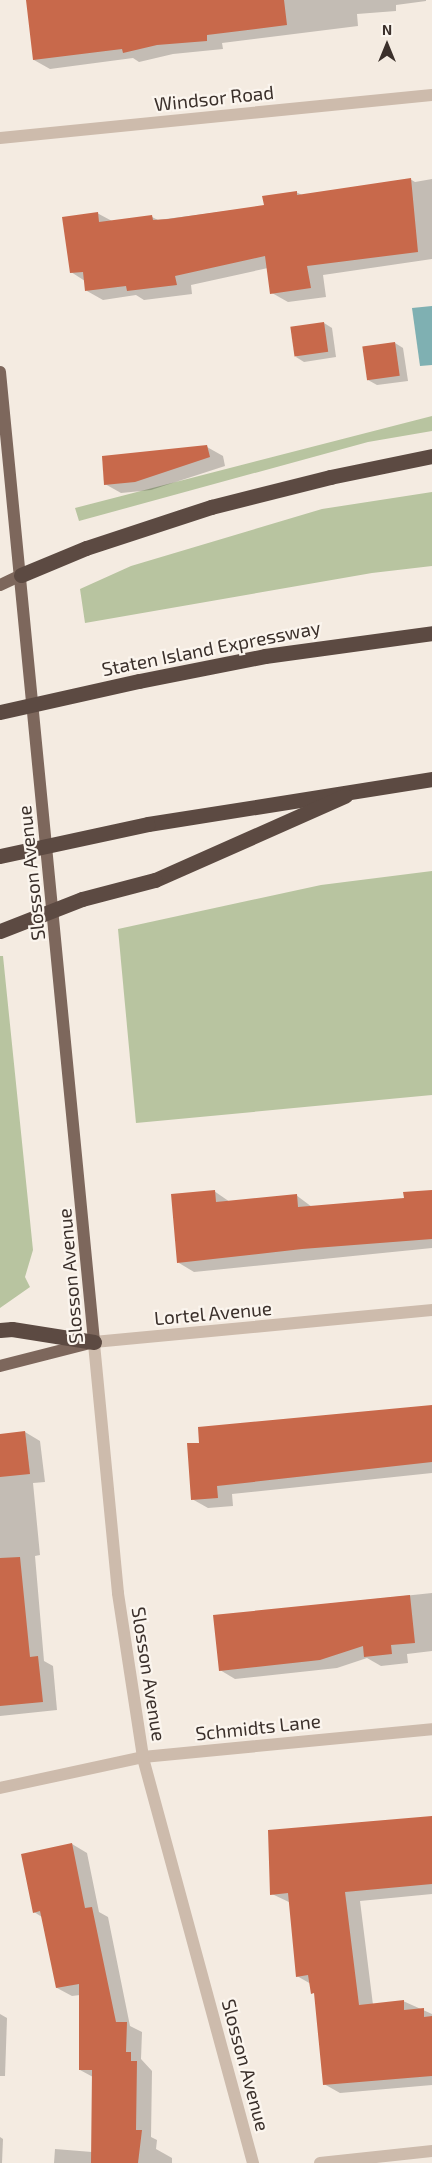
<!DOCTYPE html>
<html>
<head>
<meta charset="utf-8">
<style>
	body { margin:0 }
	#map { position:relative; width:432px; height:2163px; overflow:hidden; background:#f4ebe1; font-family:"Exo 2",sans-serif }
	div>[style] { position:absolute }
	.green>* { inset:0; background:#b8c4a0 }
	.water>* { inset:0; background:#7fb0b2 }
	.shadow>* { inset:0; background:#0003 }
	.building>* { inset:0; background:#c8694b; transform-origin:0 0 }
	.minor>* { height:12px; margin:-6px; padding:0 6px; transform-origin:6px; border-radius:6px; background:#cdbbac }
	.major>* { height:12px; margin:-6px; padding:0 6px; transform-origin:6px; border-radius:6px; background:#7d675c }
	.highway>* { height:15px; margin:-7.5px; padding:0 7.5px; transform-origin:7.5px; border-radius:7.5px; background:#5c4a42 }
	.highway-bridge>* { height:15px; margin:-7.5px; padding:0 7.5px; transform-origin:7.5px; border-radius:7.5px; background:#5c4a42 }
	span { translate:-50% -50%; white-space:nowrap; text-align:center; line-height:1.15; -webkit-text-stroke:4.5px #fbf5ee; paint-order:stroke }
	.street-label { font-size:19px; color:#3b302b }
	.north { position:absolute; left:362px; top:20px; width:50px; height:50px; -webkit-text-stroke:4px #fbf5ee; paint-order:stroke; rotate:0deg; font-size:14px; font-weight:700; line-height:20px; text-align:center; color:#3b302b }
	.north::after { content:''; display:block; margin:auto; width:18px; height:22px; background:#3b302b; clip-path:polygon(50% 0,100% 100%,50% 72%,0 100%) }
</style>
</head>
<body>
<div id="map">
	<div class="green">
		<i style="clip-path:polygon(432px 416px,432px 431px,368px 442px,79px 521px,75px 508px)"></i>
		<i style="clip-path:polygon(432px 492px,432px 566px,372px 573px,85px 623px,80px 589px,131px 566px,322px 509px)"></i>
		<i style="clip-path:polygon(432px 871px,432px 1095px,136px 1123px,118px 929px,321px 885px)"></i>
		<i style="clip-path:polygon(0 956px,3px 956px,33px 1250px,25px 1277px,30px 1287px,0 1308px)"></i>
	</div>
	<div class="water">
		<i style="clip-path:polygon(432px 306px,432px 365px,420px 366px,412px 308px)"></i>
	</div>
	<div class="shadow">
		<i style="clip-path:polygon(27px 0,426px 0,426px 1px,396px 5px,396px 11px,357px 14px,358px 26px,222px 43px,223px 49px,173px 54px,139px 62px,133px 58px,50px 69px,34px 60px)"></i>
		<i style="clip-path:polygon(410px 179px,415px 182px,432px 179px,432px 259px,323px 275px,326px 297px,288px 302px,272px 293px,268px 268px,191px 285px,192px 294px,144px 300px,136px 295px,103px 300px,87px 291px,85px 281px,71px 272px,97px 213px,112px 221px,152px 217px,158px 220px,265px 206px,296px 192px,302px 195px)"></i>
		<i style="clip-path:polygon(324px 323px,332px 328px,336px 357px,304px 362px,296px 357px)"></i>
		<i style="clip-path:polygon(395px 343px,403px 348px,408px 381px,377px 385px,368px 380px)"></i>
		<i style="clip-path:polygon(207px 447px,223px 456px,225px 466px,151px 490px,121px 493px,105px 484px)"></i>
		<i style="clip-path:polygon(214px 1191px,230px 1202px,296px 1195px,312px 1207px,405px 1199px,432px 1191px,432px 1248px,194px 1272px,179px 1263px)"></i>
		<i style="clip-path:polygon(432px 1406px,432px 1473px,232px 1494px,233px 1506px,208px 1508px,192px 1499px,201px 1444px)"></i>
		<i style="clip-path:polygon(25px 1432px,40px 1441px,45px 1482px,33px 1483px,40px 1555px,35px 1556px,44px 1661px,53px 1666px,57px 1710px,0 1716px,0 1435px)"></i>
		<i style="clip-path:polygon(432px 1593px,432px 1651px,407px 1654px,408px 1663px,381px 1666px,367px 1658px,337px 1668px,235px 1679px,220px 1670px,214px 1616px)"></i>
		<i style="clip-path:polygon(432px 1818px,432px 1894px,360px 1901px,373px 2005px,403px 2001px,432px 2014px,432px 2085px,340px 2093px,324px 2084px,316px 1995px,311px 1984px,297px 1976px,291px 1903px,272px 1894px)"></i>
		<i style="clip-path:polygon(72px 1844px,87px 1853px,99px 1912px,108px 1917px,130px 2026px,142px 2032px,141px 2059px,152px 2071px,151px 2137px,157px 2140px,156px 2149px,172px 2158px,172px 2163px,54px 2163px,55px 2149px,92px 2152px,93px 2077px,80px 2070px,80px 1995px,72px 1996px,57px 1988px,42px 1917px,34px 1912px)"></i>
		<i style="clip-path:polygon(0 2014px,7px 2018px,5px 2076px,0 2076px)"></i>
		<i style="clip-path:polygon(0 2137px,3px 2139px,2px 2163px,0 2163px)"></i>
	</div>
	<div class="building">
		<i style="clip-path:polygon(26px 0,284px 0,287px 25px,207px 35px,207px 41px,157px 45px,123px 53px,122px 49px,33px 60px)"></i>
		<i style="clip-path:polygon(411px 178px,418px 252px,307px 266px,311px 288px,270px 294px,265px 256px,175px 276px,177px 285px,127px 291px,126px 286px,85px 291px,83px 272px,70px 273px,62px 217px,98px 212px,99px 222px,152px 215px,153px 220px,168px 219px,264px 205px,262px 196px,297px 191px,297px 195px)"></i>
		<i style="left:324px;top:322px;width:30px;height:34px;rotate:82deg"></i>
		<i style="left:395px;top:342px;width:34px;height:33px;rotate:82deg"></i>
		<i style="clip-path:polygon(207px 445px,210px 457px,135px 482px,104px 485px,102px 456px)"></i>
		<i style="clip-path:polygon(215px 1190px,216px 1202px,297px 1194px,298px 1207px,404px 1198px,403px 1192px,432px 1190px,432px 1239px,302px 1249px,177px 1263px,171px 1194px)"></i>
		<i style="clip-path:polygon(432px 1405px,432px 1462px,217px 1486px,218px 1498px,191px 1500px,187px 1443px,199px 1443px,198px 1427px)"></i>
		<i style="clip-path:polygon(25px 1431px,30px 1474px,0 1477px,0 1434px)"></i>
		<i style="clip-path:polygon(20px 1557px,30px 1657px,38px 1656px,43px 1702px,0 1706px,0 1558px)"></i>
		<i style="clip-path:polygon(410px 1595px,415px 1643px,391px 1645px,392px 1654px,364px 1657px,363px 1646px,320px 1660px,219px 1671px,213px 1615px)"></i>
		<i style="clip-path:polygon(432px 1816px,432px 1884px,345px 1892px,359px 2005px,404px 2000px,404px 2010px,424px 2008px,424px 2017px,432px 2016px,432px 2076px,323px 2085px,314px 1993px,311px 1994px,308px 1975px,296px 1977px,288px 1893px,270px 1895px,268px 1830px)"></i>
		<i style="clip-path:polygon(72px 1843px,85px 1908px,92px 1907px,116px 2022px,127px 2022px,126px 2052px,131px 2052px,131px 2061px,137px 2061px,136px 2130px,142px 2130px,138px 2163px,91px 2163px,92px 2070px,79px 2070px,79px 1984px,56px 1988px,40px 1911px,33px 1913px,21px 1854px)"></i>
	</div>
	<div class="minor">
		<i style="left:0;top:138px;width:434px;rotate:-5.7deg"></i>
		<i style="left:0;top:1788px;width:146px;rotate:-12.2deg"></i>
		<i style="left:143px;top:1757px;width:290px;rotate:-5.5deg"></i>
		<i style="left:253px;top:2163px;width:421px;rotate:-105.2deg"></i>
		<i style="left:143px;top:1757px;width:166px;rotate:-98.7deg"></i>
		<i style="left:118px;top:1593px;width:252px;rotate:-95.5deg"></i>
		<i style="left:94px;top:1342px;width:340px;rotate:-5.4deg"></i>
		<i style="left:320px;top:2163px;width:113px;rotate:-6.1deg"></i>
	</div>
	<div class="major">
		<i style="left:0;top:372px;width:975px;rotate:84.46deg"></i>
		<i style="left:94px;top:1342px;width:97px;rotate:165.7deg"></i>
		<i style="left:0;top:585px;width:23px;rotate:-25deg"></i>
	</div>
	<div class="highway">
		<i style="left:21px;top:575px;width:70px;rotate:-22.6deg"></i>
		<i style="left:86px;top:548px;width:132px;rotate:-18.2deg"></i>
		<i style="left:211px;top:507px;width:123px;rotate:-14.1deg"></i>
		<i style="left:330px;top:477px;width:104px;rotate:-11.6deg"></i>
		<i style="left:139px;top:681px;width:128px;rotate:-11.2deg"></i>
		<i style="left:265px;top:656px;width:169px;rotate:-7.8deg"></i>
		<i style="left:148px;top:824px;width:288px;rotate:-9deg"></i>
		<i style="left:155px;top:880px;width:208px;rotate:-23.9deg"></i>
		<i style="left:0;top:1330px;width:12px;rotate:-5deg"></i>
		<i style="left:12px;top:1329px;width:83px;rotate:9deg"></i>
	</div>
	<div class="highway-bridge">
		<i style="left:0;top:712px;width:142px;rotate:-12.6deg"></i>
		<i style="left:0;top:856px;width:151px;rotate:-12.2deg"></i>
		<i style="left:0;top:931px;width:88px;rotate:-21.3deg"></i>
		<i style="left:82px;top:899px;width:75px;rotate:-14.6deg"></i>
	</div>
	<div class="street-label">
		<span style="left:214px;top:98px;rotate:-6deg">Windsor Road</span>
		<span style="left:211px;top:648px;rotate:-11deg">Staten Island Expressway</span>
		<span style="left:31px;top:873px;rotate:-96deg">Slosson Avenue</span>
		<span style="left:70px;top:1276px;rotate:-95deg">Slosson Avenue</span>
		<span style="left:213px;top:1313px;rotate:-5deg">Lortel Avenue</span>
		<span style="left:149px;top:1674px;rotate:81deg">Slosson Avenue</span>
		<span style="left:258px;top:1727px;rotate:-6deg">Schmidts Lane</span>
		<span style="left:246px;top:2065px;rotate:75deg">Slosson Avenue</span>
	</div>
	<div class="north">N</div>
</div>
</body>
</html>
